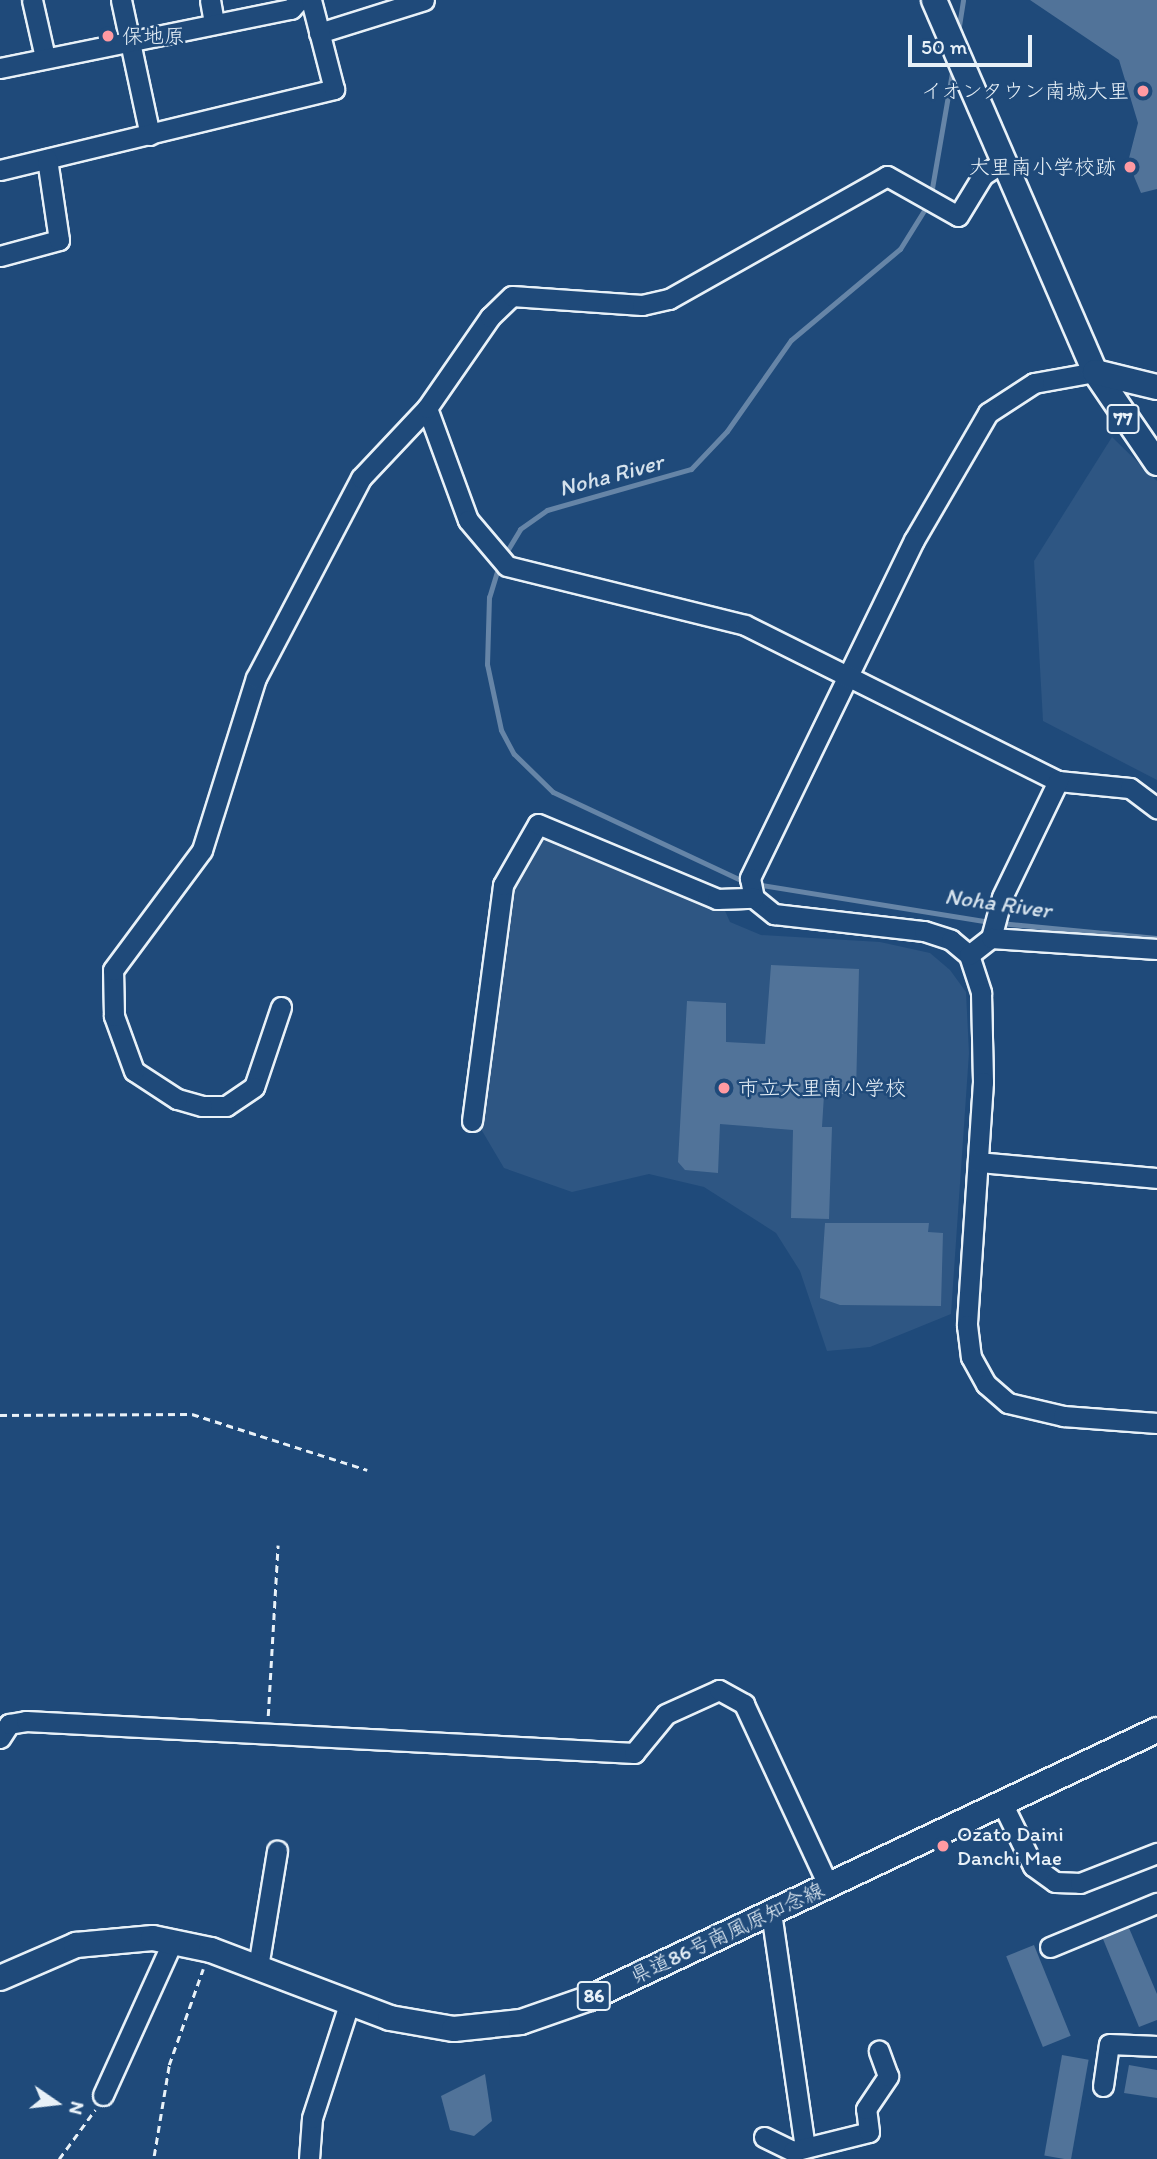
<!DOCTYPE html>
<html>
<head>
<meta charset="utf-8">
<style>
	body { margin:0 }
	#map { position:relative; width:1157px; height:2159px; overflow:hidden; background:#1f4a7a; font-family:Itim,"Klee One",sans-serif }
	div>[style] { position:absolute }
	.built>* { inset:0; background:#2e5683 }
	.stream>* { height:5px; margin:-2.5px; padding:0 2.5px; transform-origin:2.5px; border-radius:2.5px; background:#6685a7 }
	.building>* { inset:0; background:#517399; transform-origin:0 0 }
	.path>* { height:2.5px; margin-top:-1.25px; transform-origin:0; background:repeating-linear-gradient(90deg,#e8f1f8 0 7px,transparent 0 12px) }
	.roads { filter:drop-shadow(2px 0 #e8f1f8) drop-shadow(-2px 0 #e8f1f8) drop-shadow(0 2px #e8f1f8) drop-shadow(0 -2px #e8f1f8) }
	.minor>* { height:19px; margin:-9.5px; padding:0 9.5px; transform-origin:9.5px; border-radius:9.5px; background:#1f4a7a }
	.major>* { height:24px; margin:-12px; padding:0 12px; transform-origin:12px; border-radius:12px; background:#1f4a7a }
	.dots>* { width:19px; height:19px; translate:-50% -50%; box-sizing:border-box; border:4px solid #1f4a7a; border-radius:50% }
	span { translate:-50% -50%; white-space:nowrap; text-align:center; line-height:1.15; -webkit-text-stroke:5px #1f4a7a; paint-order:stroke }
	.shield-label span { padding:2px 5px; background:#1f4a7a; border:2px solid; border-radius:5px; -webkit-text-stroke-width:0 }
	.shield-label { font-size:19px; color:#e8f1f8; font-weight:700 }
	.poi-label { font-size:21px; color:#e8f1f8 }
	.left { translate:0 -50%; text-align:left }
	.right { translate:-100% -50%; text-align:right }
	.street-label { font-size:21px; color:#e8f1f8 }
	.water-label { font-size:23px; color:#d4e1ec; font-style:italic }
	.north { position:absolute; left:21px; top:2068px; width:70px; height:70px; -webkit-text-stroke:5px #1f4a7a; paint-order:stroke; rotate:104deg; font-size:19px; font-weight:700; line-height:28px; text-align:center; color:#e8f1f8 }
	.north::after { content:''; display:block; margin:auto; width:24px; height:32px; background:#e8f1f8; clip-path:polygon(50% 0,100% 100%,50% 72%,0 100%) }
	.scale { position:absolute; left:908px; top:35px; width:124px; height:32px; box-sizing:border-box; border:4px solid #e8f1f8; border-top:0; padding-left:9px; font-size:21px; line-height:24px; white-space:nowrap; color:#e8f1f8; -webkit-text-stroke:5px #1f4a7a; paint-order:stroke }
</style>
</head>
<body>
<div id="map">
	<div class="built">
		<i style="clip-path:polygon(1112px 437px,1157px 481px,1157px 780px,1043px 721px,1034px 561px)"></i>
		<i style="clip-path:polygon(546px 833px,722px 904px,730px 922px,761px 935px,880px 942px,930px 953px,950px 970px,966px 992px,969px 1053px,951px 1314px,870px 1347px,827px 1351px,800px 1271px,776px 1233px,704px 1187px,649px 1174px,572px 1192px,504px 1168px,478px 1124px,509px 886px,532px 840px)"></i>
	</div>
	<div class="stream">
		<i style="left:958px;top:32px;width:32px;rotate:-81deg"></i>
		<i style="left:931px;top:194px;width:130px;rotate:-80.2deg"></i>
		<i style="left:504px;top:556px;width:31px;rotate:-59deg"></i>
		<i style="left:520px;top:529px;width:33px;rotate:-35deg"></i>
		<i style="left:547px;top:510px;width:150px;rotate:-15.9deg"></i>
		<i style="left:691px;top:469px;width:52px;rotate:-46.5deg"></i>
		<i style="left:727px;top:431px;width:111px;rotate:-54.9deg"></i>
		<i style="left:791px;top:340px;width:142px;rotate:-39.9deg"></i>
		<i style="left:900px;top:249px;width:53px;rotate:-58.1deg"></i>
		<i style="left:499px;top:565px;width:34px;rotate:107deg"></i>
		<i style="left:489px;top:597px;width:67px;rotate:91.7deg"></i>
		<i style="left:487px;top:664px;width:67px;rotate:78deg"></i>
		<i style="left:501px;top:730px;width:27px;rotate:62deg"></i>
		<i style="left:514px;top:754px;width:54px;rotate:44.3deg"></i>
		<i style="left:553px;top:792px;width:212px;rotate:25.1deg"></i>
		<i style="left:755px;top:884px;width:238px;rotate:9.2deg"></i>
		<i style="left:1000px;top:923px;width:158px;rotate:5.5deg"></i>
	</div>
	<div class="building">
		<i style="clip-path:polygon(1030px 0,1157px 0,1157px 189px,1141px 193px,1128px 162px,1138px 123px,1119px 60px)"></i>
		<i style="clip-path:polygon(771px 965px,859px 969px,856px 1093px,824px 1095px,822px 1127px,832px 1127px,829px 1219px,791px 1218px,793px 1130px,720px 1124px,718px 1173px,685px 1170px,678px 1162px,687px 1001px,726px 1003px,726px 1042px,765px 1044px)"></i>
		<i style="clip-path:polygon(825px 1223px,929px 1223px,928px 1232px,943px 1233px,941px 1306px,840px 1305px,820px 1298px)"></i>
		<i style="clip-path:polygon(1129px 1928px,1157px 1994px,1157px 2020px,1139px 2027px,1103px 1939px)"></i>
		<i style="left:1034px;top:1945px;width:98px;height:30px;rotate:68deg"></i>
		<i style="left:1062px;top:2055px;width:27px;height:102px;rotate:10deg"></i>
		<i style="clip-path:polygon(1129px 2065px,1157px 2070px,1157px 2098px,1124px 2093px)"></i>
		<i style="clip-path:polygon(485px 2074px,492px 2121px,474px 2136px,450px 2130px,441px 2096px)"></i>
	</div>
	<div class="path">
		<i style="left:0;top:1415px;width:192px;rotate:-0.3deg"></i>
		<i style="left:192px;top:1414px;width:184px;rotate:17.7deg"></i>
		<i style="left:268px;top:1716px;width:171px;rotate:-86.7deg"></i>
		<i style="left:154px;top:2156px;width:92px;rotate:-80.6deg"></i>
		<i style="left:169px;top:2065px;width:102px;rotate:-70.5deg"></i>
		<i style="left:59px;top:2159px;width:61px;rotate:-53.7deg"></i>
	</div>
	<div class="roads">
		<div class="minor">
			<i style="left:32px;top:0;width:58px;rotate:77.2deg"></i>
			<i style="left:121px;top:0;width:138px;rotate:77.9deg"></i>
			<i style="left:210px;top:0;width:23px;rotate:80deg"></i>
			<i style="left:319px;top:33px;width:110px;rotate:-17.4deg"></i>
			<i style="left:0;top:68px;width:297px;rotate:-11.5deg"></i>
			<i style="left:291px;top:9px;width:12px;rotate:-48deg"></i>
			<i style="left:0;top:170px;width:344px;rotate:-13.6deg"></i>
			<i style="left:334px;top:89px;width:92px;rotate:-104.5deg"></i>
			<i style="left:0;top:256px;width:61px;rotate:-15.2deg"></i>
			<i style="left:59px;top:240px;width:82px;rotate:-98.4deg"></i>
			<i style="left:1095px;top:372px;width:62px;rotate:169.8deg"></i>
			<i style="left:1034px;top:383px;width:55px;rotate:146.9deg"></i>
			<i style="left:988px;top:413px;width:147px;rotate:120.2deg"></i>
			<i style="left:914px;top:540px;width:376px;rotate:115.9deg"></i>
			<i style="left:750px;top:878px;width:20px;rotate:79deg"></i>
			<i style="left:754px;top:898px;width:26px;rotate:39deg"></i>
			<i style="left:774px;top:914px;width:151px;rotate:6.5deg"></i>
			<i style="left:924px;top:931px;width:28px;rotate:18deg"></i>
			<i style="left:951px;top:940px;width:23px;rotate:40deg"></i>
			<i style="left:969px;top:955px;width:40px;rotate:72deg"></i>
			<i style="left:981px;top:993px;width:89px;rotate:88.7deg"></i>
			<i style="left:983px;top:1082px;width:244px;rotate:93.8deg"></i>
			<i style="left:967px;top:1325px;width:32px;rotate:83deg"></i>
			<i style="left:971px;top:1357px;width:31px;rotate:61deg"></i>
			<i style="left:986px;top:1384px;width:29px;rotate:41deg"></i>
			<i style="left:1008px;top:1403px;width:57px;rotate:13.3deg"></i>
			<i style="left:1063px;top:1416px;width:94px;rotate:4.3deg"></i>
			<i style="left:427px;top:408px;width:119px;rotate:69.9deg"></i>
			<i style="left:468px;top:520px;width:60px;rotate:49.7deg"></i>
			<i style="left:507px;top:566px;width:245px;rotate:13.9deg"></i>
			<i style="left:745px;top:625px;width:350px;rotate:26.5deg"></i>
			<i style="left:1058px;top:781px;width:72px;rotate:5.6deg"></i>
			<i style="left:1130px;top:788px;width:34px;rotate:37deg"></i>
			<i style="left:991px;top:938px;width:42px;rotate:-75deg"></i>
			<i style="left:1002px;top:897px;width:129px;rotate:-64.2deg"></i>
			<i style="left:969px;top:955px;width:28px;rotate:-38deg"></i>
			<i style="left:991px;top:938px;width:166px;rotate:3.8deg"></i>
			<i style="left:281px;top:1007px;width:84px;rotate:108.6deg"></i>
			<i style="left:254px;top:1087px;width:34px;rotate:146deg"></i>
			<i style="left:226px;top:1106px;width:24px;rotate:180deg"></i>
			<i style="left:202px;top:1106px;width:26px;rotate:-164deg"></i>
			<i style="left:177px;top:1099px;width:51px;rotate:-146.9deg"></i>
			<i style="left:134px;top:1071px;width:59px;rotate:-110deg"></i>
			<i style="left:114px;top:1016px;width:46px;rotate:-91.2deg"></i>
			<i style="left:113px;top:970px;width:149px;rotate:-53.4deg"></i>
			<i style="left:202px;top:850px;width:180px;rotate:-72.6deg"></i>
			<i style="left:256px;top:678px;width:226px;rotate:-62.3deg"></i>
			<i style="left:361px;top:478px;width:96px;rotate:-46.7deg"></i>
			<i style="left:427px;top:408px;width:111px;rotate:-55.3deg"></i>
			<i style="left:490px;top:317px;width:30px;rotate:-44deg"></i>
			<i style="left:512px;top:296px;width:130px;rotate:4deg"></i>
			<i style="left:642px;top:305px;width:28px;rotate:-13deg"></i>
			<i style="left:669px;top:299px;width:250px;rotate:-29.4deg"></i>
			<i style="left:887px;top:176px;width:81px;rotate:29.4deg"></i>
			<i style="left:958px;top:216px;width:48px;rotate:-58.6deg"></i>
			<i style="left:983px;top:175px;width:24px;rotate:-33deg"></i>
			<i style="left:472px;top:1121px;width:238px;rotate:-82.5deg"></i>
			<i style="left:503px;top:885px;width:70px;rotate:-60.2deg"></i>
			<i style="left:538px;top:824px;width:194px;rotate:22.7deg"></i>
			<i style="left:717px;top:899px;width:37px;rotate:-2deg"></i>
			<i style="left:978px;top:1162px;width:180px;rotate:5.1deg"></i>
			<i style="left:0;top:1738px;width:17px;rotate:-57deg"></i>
			<i style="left:9px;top:1724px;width:17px;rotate:-10deg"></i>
			<i style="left:26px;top:1721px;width:609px;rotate:3.01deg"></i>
			<i style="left:634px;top:1753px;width:50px;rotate:-50.6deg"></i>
			<i style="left:666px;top:1714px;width:58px;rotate:-24.4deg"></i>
			<i style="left:719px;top:1690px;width:29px;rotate:29deg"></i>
			<i style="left:744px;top:1704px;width:200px;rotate:65.1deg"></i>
			<i style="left:1003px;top:1805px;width:68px;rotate:63.8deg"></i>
			<i style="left:1033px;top:1866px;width:27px;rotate:36deg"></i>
			<i style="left:1055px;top:1882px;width:25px;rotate:2deg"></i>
			<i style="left:1080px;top:1883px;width:83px;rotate:-21.3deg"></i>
			<i style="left:771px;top:1912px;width:238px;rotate:81.8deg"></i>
			<i style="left:1050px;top:1947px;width:116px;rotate:-22.4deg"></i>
			<i style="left:258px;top:1967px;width:118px;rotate:-80.7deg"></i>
			<i style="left:1103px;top:2086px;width:42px;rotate:-81.9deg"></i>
			<i style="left:1109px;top:2044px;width:48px;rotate:2.4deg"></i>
			<i style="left:103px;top:2095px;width:169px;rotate:-65.6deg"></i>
			<i style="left:764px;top:2137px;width:32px;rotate:26deg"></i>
			<i style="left:793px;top:2151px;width:78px;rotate:-14deg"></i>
			<i style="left:869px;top:2132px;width:23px;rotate:-97deg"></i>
			<i style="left:866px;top:2109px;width:40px;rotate:-56deg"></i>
			<i style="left:888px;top:2076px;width:27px;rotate:-110deg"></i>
			<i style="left:309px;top:2159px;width:41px;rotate:-85.8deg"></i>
			<i style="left:312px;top:2118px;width:120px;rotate:-72deg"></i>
		</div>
		<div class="major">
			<i style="left:934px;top:0;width:405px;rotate:66.6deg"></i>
			<i style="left:1095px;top:372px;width:110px;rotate:55.7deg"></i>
			<i style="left:1095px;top:372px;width:64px;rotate:13.6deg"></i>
			<i style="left:0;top:1978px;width:83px;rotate:-23.5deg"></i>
			<i style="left:76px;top:1945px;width:77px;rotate:-5.2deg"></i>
			<i style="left:153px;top:1938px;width:59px;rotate:11.7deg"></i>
			<i style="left:211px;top:1950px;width:191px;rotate:20.8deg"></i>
			<i style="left:390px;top:2018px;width:65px;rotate:9.8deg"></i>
			<i style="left:454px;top:2029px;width:67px;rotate:-6deg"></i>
			<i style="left:521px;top:2022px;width:73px;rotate:-19.2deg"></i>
			<i style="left:590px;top:1998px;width:627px;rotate:-25.3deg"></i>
		</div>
	</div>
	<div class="dots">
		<i style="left:108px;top:36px;background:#ff9aa2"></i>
		<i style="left:1143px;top:91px;background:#ff9aa2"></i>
		<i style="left:1130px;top:167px;background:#ff9aa2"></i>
		<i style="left:724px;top:1088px;background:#ff9aa2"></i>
		<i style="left:943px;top:1846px;background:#ff9aa2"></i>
	</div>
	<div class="shield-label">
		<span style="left:1123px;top:419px">77</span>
		<span style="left:594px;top:1996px">86</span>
	</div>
	<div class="poi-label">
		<span class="left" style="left:122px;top:36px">保地原</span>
		<span class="right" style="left:1129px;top:91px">イオンタウン南城大里</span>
		<span class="right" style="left:1116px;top:167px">大里南小学校跡</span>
		<span class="left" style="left:738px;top:1088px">市立大里南小学校</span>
		<span class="left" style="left:957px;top:1846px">Ozato Daini<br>Danchi Mae</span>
	</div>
	<div class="street-label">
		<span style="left:727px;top:1933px;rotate:-25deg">県道86号南風原知念線</span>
	</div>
	<div class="water-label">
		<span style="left:611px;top:475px;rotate:-15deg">Noha River</span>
		<span style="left:998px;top:903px;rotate:8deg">Noha River</span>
	</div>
	<div class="north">N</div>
	<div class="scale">50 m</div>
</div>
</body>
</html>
